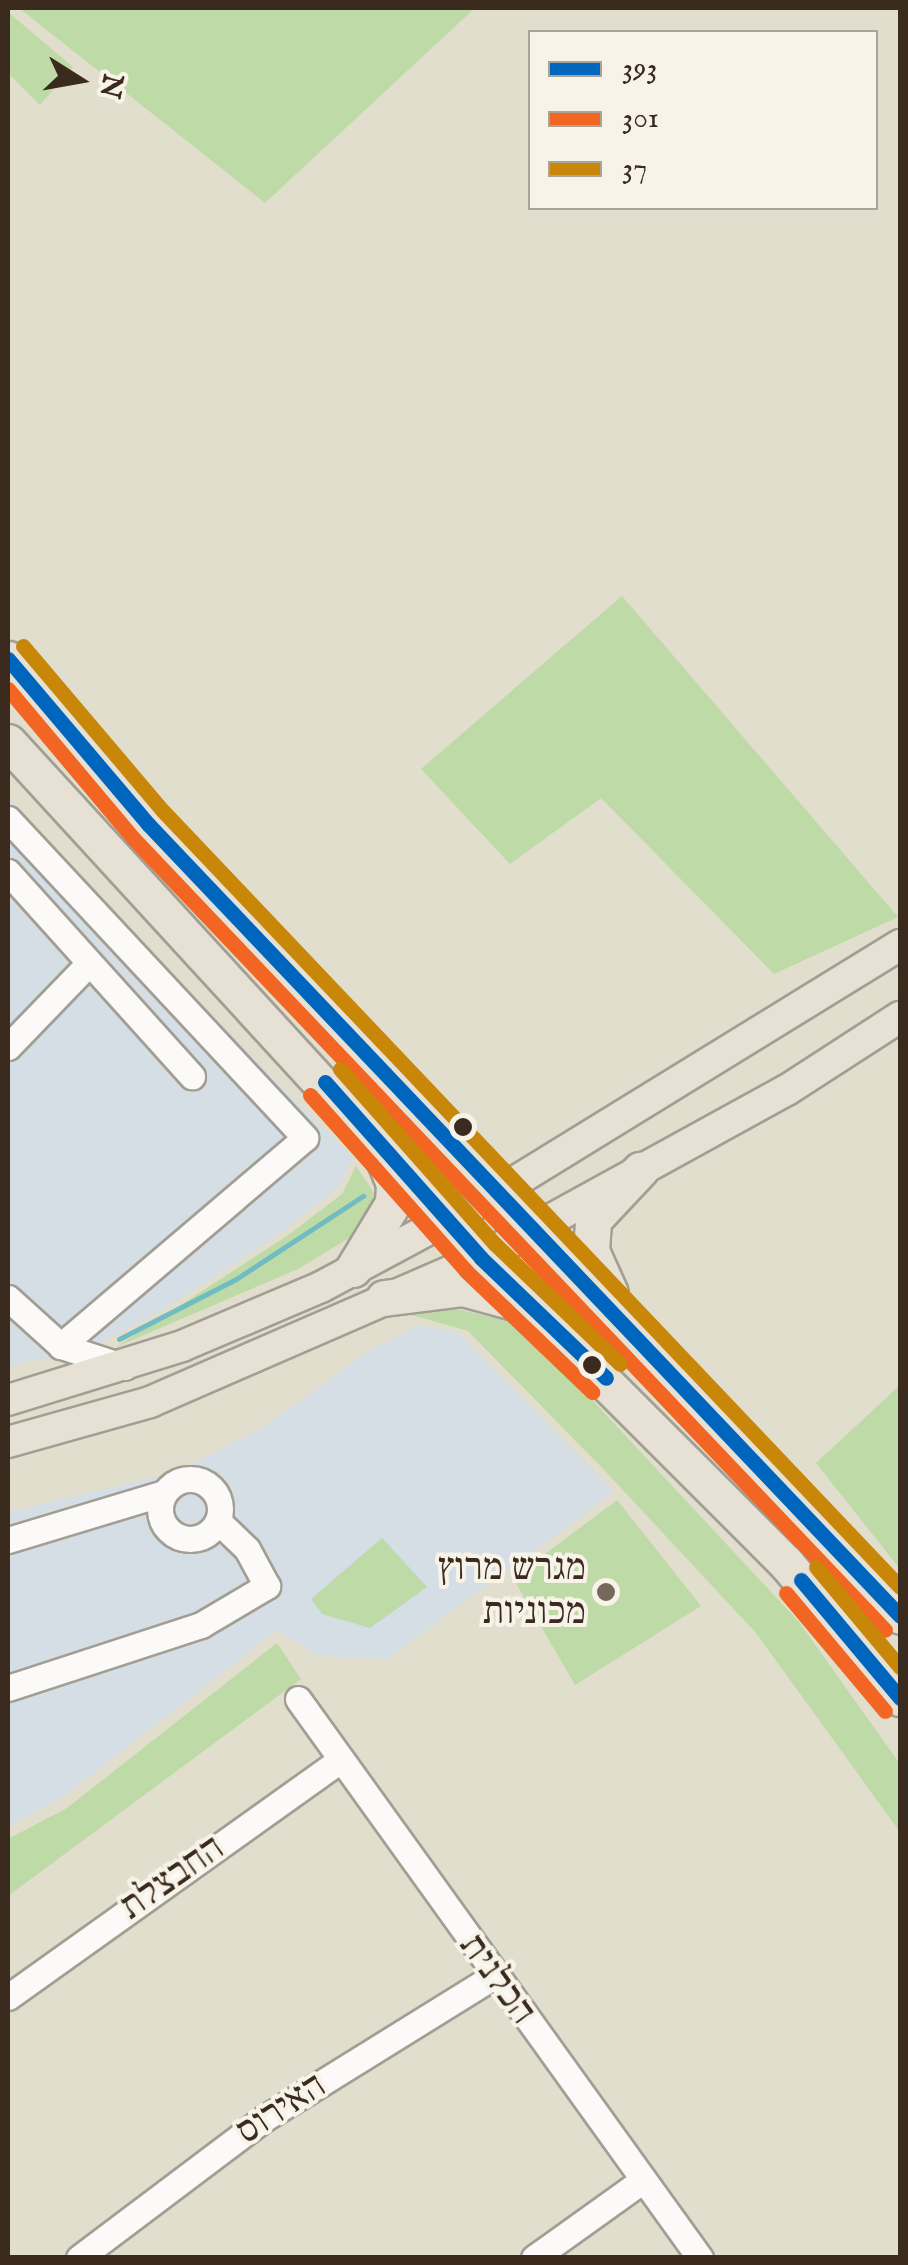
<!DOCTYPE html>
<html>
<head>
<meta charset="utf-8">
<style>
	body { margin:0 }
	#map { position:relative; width:908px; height:2265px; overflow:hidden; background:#e2decd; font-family:"IM FELL English","Frank Ruhl Libre",serif }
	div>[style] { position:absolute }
	.built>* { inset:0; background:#d5dde5 }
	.green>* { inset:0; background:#bddaa7 }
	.stream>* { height:5px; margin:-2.5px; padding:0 2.5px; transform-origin:2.5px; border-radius:2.5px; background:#71bcc2 }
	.roads { filter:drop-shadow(2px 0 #a29e93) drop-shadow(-2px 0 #a29e93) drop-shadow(0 2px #a29e93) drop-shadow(0 -2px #a29e93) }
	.minor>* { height:25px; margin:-12.5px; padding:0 12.5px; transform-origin:12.5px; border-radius:12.5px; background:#fbfaf8 }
	.minor>.ring { margin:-12.5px; padding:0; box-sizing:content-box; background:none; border:25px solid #fbfaf8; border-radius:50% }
	.major>* { height:30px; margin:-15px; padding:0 15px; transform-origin:15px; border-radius:15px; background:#e6e1d4 }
	.highway>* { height:35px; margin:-17.5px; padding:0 17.5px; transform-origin:17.5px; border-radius:17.5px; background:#e6e1d4 }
	.bus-1>* { height:15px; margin:-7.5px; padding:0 7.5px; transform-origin:7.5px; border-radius:7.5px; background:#0065bd }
	.bus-2>* { height:15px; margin:-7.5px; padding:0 7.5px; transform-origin:7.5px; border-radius:7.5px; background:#f26522 }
	.bus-3>* { height:15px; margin:-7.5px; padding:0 7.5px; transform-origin:7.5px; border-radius:7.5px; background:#c88708 }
	.dots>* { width:28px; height:28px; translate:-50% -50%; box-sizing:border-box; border:5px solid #f7f3e8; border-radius:50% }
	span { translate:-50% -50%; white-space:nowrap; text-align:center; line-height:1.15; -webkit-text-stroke:8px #f7f3e8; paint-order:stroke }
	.poi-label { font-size:38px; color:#3b2a1e }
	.right { translate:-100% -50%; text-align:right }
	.street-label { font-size:38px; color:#3b2a1e }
	.frame { position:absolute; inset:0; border:10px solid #3b2a1e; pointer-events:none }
	.legend { position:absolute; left:528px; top:30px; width:350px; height:180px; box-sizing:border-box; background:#f7f3e8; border:2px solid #aca397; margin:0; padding:12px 18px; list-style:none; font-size:30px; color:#3b2a1e }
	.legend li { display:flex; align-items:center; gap:20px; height:50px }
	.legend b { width:50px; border:2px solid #aca397 }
	.north { position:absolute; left:30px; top:30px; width:100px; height:100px; -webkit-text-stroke:8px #f7f3e8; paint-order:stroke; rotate:101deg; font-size:28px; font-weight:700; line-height:40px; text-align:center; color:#3b2a1e }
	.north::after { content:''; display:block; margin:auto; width:35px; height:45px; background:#3b2a1e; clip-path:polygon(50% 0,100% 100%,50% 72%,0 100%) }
</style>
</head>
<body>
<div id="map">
	<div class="built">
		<i style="clip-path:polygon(8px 797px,125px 928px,353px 1158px,339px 1186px,282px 1232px,162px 1310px,92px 1348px,10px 1366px)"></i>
		<i style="clip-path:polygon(419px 1325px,459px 1333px,614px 1492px,387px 1659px,317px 1656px,277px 1630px,63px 1797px,8px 1827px,8px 1512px,177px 1472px,262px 1428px,369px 1351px)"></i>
	</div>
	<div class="green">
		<i style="clip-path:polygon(19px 8px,475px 8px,265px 203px)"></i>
		<i style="clip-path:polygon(8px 12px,73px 67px,40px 105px,8px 73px)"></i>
		<i style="clip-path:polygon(622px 596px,898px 917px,774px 974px,601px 798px,510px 864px,421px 769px)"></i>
		<i style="clip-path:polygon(356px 1166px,374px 1193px,374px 1207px,354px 1235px,298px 1269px,116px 1347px,287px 1236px,342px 1194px)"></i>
		<i style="clip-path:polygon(437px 1305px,510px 1321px,541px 1345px,799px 1622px,900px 1764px,900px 1832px,756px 1633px,608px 1474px,468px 1331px,405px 1313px)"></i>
		<i style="clip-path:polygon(900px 1385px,900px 1569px,816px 1463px)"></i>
		<i style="clip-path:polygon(617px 1500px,701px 1606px,575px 1685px,513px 1578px)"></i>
		<i style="clip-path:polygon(382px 1538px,427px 1587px,370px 1628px,322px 1614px,311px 1599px)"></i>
		<i style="clip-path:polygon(277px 1643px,301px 1679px,8px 1896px,8px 1839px,67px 1808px)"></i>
	</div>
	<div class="stream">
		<i style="left:119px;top:1339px;width:131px;rotate:-27.1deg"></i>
		<i style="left:236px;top:1279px;width:152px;rotate:-33.2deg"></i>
	</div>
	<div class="roads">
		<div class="minor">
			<i style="left:8px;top:819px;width:436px;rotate:47deg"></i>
			<i style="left:305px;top:1138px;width:321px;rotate:139.6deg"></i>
			<i style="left:8px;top:872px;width:275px;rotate:48deg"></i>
			<i style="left:8px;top:1047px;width:117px;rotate:-46deg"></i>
			<i style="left:8px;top:1298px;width:72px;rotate:42.2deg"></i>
			<i style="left:61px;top:1346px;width:67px;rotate:18.2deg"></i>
			<i class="ring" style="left:160px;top:1479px;width:35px;height:35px"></i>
			<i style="left:8px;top:1540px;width:163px;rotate:-16.8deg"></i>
			<i style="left:8px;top:1688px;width:203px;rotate:-18.1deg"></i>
			<i style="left:201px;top:1625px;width:77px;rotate:-30.6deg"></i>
			<i style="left:267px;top:1586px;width:42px;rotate:-118.4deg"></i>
			<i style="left:247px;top:1549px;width:40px;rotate:-136deg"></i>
			<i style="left:298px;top:1699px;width:689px;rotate:54.28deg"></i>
			<i style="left:8px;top:1997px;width:407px;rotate:-35.5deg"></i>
			<i style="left:79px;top:2258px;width:233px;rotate:-37deg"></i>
			<i style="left:265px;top:2118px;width:269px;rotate:-31.8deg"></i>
			<i style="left:534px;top:2258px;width:134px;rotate:-35.6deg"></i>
		</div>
		<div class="major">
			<i style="left:8px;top:1400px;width:182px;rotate:-17.2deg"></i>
			<i style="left:182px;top:1346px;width:151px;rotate:-23deg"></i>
			<i style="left:321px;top:1287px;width:203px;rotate:-28.2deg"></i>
			<i style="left:500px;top:1191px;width:470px;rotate:-31.6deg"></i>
			<i style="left:8px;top:1442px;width:148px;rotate:-15.7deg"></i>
			<i style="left:150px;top:1402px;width:361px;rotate:-23.5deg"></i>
			<i style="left:481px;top:1258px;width:349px;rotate:-28.8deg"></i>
			<i style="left:787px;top:1090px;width:135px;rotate:-32.9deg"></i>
		</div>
		<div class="highway">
			<i style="left:8px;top:659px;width:216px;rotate:49.7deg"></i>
			<i style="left:148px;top:824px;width:1092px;rotate:46.48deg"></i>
			<i style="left:8px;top:742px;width:700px;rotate:47.49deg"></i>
			<i style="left:481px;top:1258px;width:431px;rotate:45deg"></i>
			<i style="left:786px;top:1563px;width:177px;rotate:49.8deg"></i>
			<i style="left:353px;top:1269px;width:77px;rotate:-58.8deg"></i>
			<i style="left:393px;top:1203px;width:19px;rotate:-87deg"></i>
			<i style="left:394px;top:1184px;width:35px;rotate:-112deg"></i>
			<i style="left:610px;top:1293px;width:46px;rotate:-114.3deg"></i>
			<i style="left:591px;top:1251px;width:31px;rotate:-86deg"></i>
			<i style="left:593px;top:1220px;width:69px;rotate:-46.8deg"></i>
			<i style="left:384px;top:1298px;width:80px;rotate:-7.2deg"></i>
			<i style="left:463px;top:1288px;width:68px;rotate:15.3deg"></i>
		</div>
	</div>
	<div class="bus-1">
		<i style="left:8px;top:659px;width:216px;rotate:49.7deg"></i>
		<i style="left:148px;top:824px;width:1092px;rotate:46.48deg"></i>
		<i style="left:325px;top:1082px;width:235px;rotate:48.4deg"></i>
		<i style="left:481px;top:1258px;width:173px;rotate:43.8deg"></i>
		<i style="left:801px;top:1580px;width:154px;rotate:50deg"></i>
	</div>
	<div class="bus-2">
		<i style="left:8px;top:689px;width:194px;rotate:50deg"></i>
		<i style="left:133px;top:838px;width:1092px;rotate:46.48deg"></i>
		<i style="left:310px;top:1095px;width:235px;rotate:48.4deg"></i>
		<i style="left:466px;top:1271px;width:175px;rotate:43.8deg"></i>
		<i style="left:786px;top:1593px;width:154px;rotate:50deg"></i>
	</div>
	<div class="bus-3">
		<i style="left:23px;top:646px;width:216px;rotate:49.7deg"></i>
		<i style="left:163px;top:811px;width:1070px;rotate:46.48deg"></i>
		<i style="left:340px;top:1069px;width:234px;rotate:48.5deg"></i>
		<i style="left:495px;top:1244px;width:173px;rotate:43.8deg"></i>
		<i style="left:816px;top:1567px;width:131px;rotate:50deg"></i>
	</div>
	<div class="dots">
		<i style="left:463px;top:1127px;background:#3b2a1e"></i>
		<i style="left:592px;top:1365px;background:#3b2a1e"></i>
		<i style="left:606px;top:1592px;background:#75695b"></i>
	</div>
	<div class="poi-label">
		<span class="right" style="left:586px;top:1592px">מגרש מרוץ<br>מכוניות</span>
	</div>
	<div class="street-label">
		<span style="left:173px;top:1879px;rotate:-35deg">החבצלת</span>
		<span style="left:496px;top:1980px;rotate:54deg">הכלנית</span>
		<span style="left:282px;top:2110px;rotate:-33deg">האירוס</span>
	</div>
	<div class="frame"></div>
	<ul class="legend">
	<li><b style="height:12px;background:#0065bd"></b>393</li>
	<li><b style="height:12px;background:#f26522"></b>301</li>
	<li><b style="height:12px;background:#c88708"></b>37</li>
	</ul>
	<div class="north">N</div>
</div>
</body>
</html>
